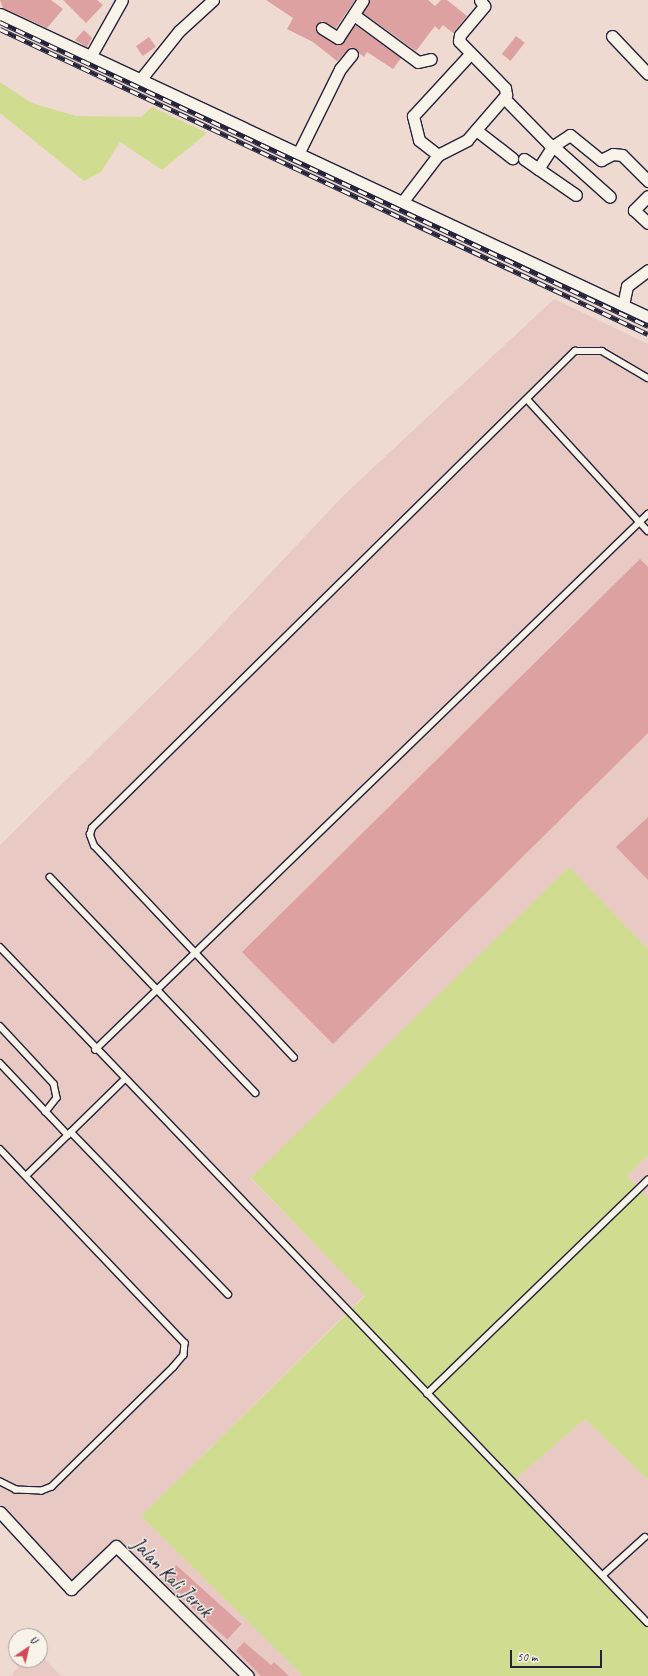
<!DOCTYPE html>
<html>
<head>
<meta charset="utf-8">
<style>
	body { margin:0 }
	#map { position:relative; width:648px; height:1676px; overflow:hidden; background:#efdad2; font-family:Caveat,sans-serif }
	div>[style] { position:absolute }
	.built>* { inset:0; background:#e9c9c3 }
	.green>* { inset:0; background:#d0dc8f }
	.building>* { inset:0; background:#dca1a0; transform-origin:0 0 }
	.roads { filter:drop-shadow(1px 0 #22223b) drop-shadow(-1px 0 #22223b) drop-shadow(0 1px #22223b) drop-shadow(0 -1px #22223b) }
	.service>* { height:5.5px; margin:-2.75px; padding:0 2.75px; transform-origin:2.75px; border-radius:2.75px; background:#f7f3e8 }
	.minor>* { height:11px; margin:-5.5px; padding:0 5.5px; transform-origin:5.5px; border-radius:5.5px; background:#f7f3e8 }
	.rail>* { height:4.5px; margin-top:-2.25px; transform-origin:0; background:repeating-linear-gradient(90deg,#f7f3e8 0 9px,#22223b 0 18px); box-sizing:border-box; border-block:1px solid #22223b }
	span { translate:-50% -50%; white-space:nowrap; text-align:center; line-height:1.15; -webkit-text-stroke:3px #f7f3e8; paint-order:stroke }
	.street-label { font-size:20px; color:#22223b }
	.north { position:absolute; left:8px; top:1628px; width:40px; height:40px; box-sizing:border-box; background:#f7f3e8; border:1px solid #a29fa3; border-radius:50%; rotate:34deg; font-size:11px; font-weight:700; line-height:16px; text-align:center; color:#22223b }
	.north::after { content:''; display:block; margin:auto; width:14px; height:18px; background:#d1495b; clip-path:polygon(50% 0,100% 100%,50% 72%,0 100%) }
	.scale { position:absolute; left:510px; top:1650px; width:92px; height:18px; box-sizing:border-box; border:2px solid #22223b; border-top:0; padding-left:5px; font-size:12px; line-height:14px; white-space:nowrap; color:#22223b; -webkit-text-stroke:3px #f7f3e8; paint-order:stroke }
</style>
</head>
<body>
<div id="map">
	<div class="built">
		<i style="clip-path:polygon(554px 299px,648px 344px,648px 949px,569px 867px,251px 1179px,365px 1295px,141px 1516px,303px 1676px,243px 1676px,116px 1546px,71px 1589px,0 1512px,0 845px,197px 651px,344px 495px)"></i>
		<i style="clip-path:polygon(648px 1155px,648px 1198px,627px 1176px)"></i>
		<i style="clip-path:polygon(585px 1419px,648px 1480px,648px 1623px,513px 1481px)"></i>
		<i style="clip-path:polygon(40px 1654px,61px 1676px,11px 1676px,24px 1660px,40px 1660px)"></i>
	</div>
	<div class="green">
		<i style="clip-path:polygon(0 82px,32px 103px,76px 116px,141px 117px,152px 107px,207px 133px,162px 170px,120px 142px,101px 172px,84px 181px,0 113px)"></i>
		<i style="clip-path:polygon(569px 867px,648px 949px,648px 1155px,627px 1176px,648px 1198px,648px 1480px,585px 1419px,513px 1481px,648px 1623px,648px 1676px,303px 1676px,141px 1516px,365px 1296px,251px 1178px)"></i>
	</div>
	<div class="building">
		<i style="clip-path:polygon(0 0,51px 0,63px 9px,47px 28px,3px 8px)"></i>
		<i style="clip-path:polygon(63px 0,97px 0,103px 5px,86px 23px)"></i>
		<i style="clip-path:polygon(266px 0,355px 0,336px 28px,322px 21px,316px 25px,316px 32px,338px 45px,355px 25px,401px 58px,393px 69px,367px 52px,364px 57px,351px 47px,337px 61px,313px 42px,287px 29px,293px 18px)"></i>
		<i style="clip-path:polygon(370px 0,428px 0,435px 6px,441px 0,447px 0,467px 16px,453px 33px,443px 25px,439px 30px,435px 26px,416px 51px,363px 13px)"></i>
		<i style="clip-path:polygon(84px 30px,92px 38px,87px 47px,75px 40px)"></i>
		<i style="left:516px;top:36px;width:11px;height:23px;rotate:38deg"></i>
		<i style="left:149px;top:37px;width:12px;height:16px;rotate:55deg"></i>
		<i style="clip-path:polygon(640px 559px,648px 567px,648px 733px,333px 1044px,242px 952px)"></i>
		<i style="clip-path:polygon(648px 817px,648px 880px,616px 847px)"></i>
		<i style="left:176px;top:1565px;width:88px;height:21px;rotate:42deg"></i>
		<i style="clip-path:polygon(244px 1642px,271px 1665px,274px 1662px,289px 1676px,261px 1676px,236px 1651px)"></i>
	</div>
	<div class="roads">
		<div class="service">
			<i style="left:527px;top:399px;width:179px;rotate:47.5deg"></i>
			<i style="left:50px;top:877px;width:298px;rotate:46.4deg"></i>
			<i style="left:0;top:947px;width:936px;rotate:46.21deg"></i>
			<i style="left:0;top:1026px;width:79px;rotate:47deg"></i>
			<i style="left:54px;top:1084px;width:14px;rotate:78deg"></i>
			<i style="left:57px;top:1098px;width:18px;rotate:128deg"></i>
			<i style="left:95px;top:1050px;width:770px;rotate:-44.11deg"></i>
			<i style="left:294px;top:1058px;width:291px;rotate:-133.3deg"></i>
			<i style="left:94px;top:846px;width:12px;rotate:-110deg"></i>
			<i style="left:90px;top:835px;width:7px;rotate:-74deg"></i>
			<i style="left:92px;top:828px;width:679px;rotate:-44.64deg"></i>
			<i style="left:575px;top:351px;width:27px"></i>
			<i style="left:602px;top:351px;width:53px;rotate:30.4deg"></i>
			<i style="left:0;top:1063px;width:99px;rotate:46.6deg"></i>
			<i style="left:71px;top:1132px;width:226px;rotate:45.9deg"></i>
			<i style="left:0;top:1149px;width:268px;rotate:46.4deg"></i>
			<i style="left:185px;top:1343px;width:12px;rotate:95deg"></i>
			<i style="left:184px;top:1355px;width:16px;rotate:130deg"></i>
			<i style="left:174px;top:1367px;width:171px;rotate:135.5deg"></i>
			<i style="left:52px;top:1487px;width:11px;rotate:158deg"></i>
			<i style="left:42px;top:1491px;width:26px;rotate:-178deg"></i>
			<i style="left:16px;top:1490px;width:18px;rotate:-153deg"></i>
			<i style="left:26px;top:1176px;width:137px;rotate:-44.4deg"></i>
			<i style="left:427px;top:1394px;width:308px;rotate:-44.1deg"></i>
			<i style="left:604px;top:1574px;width:55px;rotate:-42.1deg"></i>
		</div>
		<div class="minor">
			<i style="left:0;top:14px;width:715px;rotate:25.06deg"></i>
			<i style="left:354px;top:15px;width:79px;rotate:36.3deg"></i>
			<i style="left:418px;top:62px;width:13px;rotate:-13deg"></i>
			<i style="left:322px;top:28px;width:19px;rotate:32deg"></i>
			<i style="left:338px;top:38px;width:45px;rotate:-56.7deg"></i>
			<i style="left:612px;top:36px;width:52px;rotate:46.5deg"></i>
			<i style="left:90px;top:57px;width:65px;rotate:-60.7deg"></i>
			<i style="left:140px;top:80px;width:63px;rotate:-51.5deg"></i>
			<i style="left:179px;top:31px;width:46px;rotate:-42.4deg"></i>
			<i style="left:504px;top:98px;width:64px;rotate:45.6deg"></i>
			<i style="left:549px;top:144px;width:4px;rotate:27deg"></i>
			<i style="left:553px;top:146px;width:20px;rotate:-33deg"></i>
			<i style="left:570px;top:135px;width:40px;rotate:39deg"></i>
			<i style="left:601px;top:160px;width:13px;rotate:-27deg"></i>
			<i style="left:613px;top:154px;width:9px;rotate:6deg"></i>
			<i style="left:622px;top:155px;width:37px;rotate:45deg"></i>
			<i style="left:476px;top:130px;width:46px;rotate:37.9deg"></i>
			<i style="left:299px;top:152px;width:93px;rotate:-63.7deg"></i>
			<i style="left:340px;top:69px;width:19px;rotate:-51deg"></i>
			<i style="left:438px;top:155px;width:24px;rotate:-142deg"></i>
			<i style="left:419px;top:140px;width:25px;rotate:-104deg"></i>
			<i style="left:413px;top:116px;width:83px;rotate:-47.4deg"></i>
			<i style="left:524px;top:159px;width:63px;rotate:34.7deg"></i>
			<i style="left:538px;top:169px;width:27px;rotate:-57deg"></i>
			<i style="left:553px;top:146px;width:76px;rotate:41.8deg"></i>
			<i style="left:648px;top:196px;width:20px;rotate:135deg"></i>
			<i style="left:634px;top:210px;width:19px;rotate:43deg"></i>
			<i style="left:403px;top:201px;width:58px;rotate:-52.7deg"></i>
			<i style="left:438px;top:155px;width:33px;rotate:-27deg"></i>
			<i style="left:467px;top:140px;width:60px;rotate:-49.1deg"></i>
			<i style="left:506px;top:95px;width:7px;rotate:-98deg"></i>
			<i style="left:505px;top:88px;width:66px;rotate:-134.4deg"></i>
			<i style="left:459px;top:41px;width:6px;rotate:-81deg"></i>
			<i style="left:460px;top:35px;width:38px;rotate:-50deg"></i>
			<i style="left:484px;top:6px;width:7px;rotate:-124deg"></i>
			<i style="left:623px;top:305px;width:19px;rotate:-78deg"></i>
			<i style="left:627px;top:286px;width:26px;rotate:-37deg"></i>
			<i style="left:0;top:1512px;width:105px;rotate:47.3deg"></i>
			<i style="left:71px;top:1589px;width:62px;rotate:-43.7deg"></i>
			<i style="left:116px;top:1546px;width:185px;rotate:44.6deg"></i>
		</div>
	</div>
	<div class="rail">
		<i style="left:0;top:22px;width:716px;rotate:25.13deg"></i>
		<i style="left:0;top:29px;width:716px;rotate:25.21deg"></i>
	</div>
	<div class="street-label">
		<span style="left:172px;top:1577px;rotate:45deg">Jalan Kali Jeruk</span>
	</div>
	<div class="north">U</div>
	<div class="scale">50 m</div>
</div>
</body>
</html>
